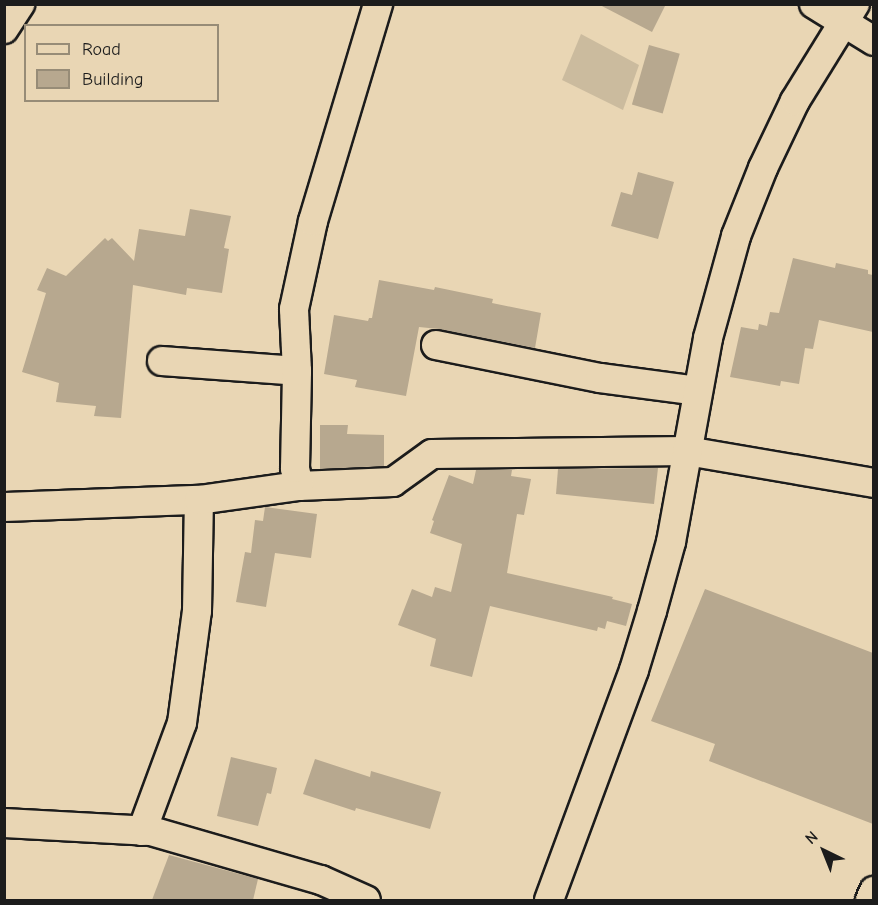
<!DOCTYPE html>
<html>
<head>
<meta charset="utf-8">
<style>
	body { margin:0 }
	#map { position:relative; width:878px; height:905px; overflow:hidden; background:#e9d6b4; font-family:"Comic Neue",sans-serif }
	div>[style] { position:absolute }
	.green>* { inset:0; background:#cbbb9e }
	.building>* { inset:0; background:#b7a88f; transform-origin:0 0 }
	.roads { filter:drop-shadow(2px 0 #1c1c1c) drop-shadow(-2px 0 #1c1c1c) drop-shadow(0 2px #1c1c1c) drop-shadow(0 -2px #1c1c1c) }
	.minor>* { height:28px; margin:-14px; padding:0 14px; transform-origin:14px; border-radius:14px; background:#e9d6b4 }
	span { translate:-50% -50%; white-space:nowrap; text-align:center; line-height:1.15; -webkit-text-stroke:4.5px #e9d6b4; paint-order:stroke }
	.frame { position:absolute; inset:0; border:6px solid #1c1c1c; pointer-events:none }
	.legend { position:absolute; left:24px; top:24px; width:195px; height:78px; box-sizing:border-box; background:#e9d6b4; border:2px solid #978c77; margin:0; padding:8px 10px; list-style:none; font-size:18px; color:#1c1c1c }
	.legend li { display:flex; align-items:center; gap:12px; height:30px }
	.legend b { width:30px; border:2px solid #978c77 }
	.north { position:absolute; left:794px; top:821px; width:60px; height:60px; -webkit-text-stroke:4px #e9d6b4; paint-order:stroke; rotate:317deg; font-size:16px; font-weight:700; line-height:24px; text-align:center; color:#1c1c1c }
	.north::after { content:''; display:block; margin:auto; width:21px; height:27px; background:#1c1c1c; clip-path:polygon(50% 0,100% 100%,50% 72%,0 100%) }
</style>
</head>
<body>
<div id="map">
	<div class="green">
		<i style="clip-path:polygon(581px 34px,639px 65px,623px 110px,562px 80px)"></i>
	</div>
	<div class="building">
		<i style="clip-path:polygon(598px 4px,666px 4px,652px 32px)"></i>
		<i style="left:649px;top:45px;width:32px;height:62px;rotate:16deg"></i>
		<i style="clip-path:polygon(638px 172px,674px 182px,658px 239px,611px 226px,621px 192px,632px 195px)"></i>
		<i style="clip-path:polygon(190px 209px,231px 216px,224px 248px,229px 249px,222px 293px,187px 288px,186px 295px,133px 285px,121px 418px,94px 416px,96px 406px,56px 402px,59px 383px,22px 372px,46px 293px,37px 290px,47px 268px,66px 276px,105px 238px,108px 241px,112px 238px,134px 261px,139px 229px,185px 236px)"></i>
		<i style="clip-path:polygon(793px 258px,835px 268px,836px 263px,868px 270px,868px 274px,873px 275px,873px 332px,819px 320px,813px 349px,805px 348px,799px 384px,781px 381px,780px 386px,730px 377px,741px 327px,758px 330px,759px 324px,767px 326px,770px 312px,779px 313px)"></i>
		<i style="clip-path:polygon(379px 280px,434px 290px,435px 287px,493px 299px,492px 303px,541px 313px,535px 348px,439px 329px,419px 327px,406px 396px,355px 387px,357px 380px,324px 374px,334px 315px,368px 321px,369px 318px,372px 318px)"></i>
		<i style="clip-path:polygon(320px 425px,348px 425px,347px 434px,384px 435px,384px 466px,320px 469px)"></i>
		<i style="clip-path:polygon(658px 468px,654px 504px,556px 494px,558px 469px)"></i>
		<i style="clip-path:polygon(476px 470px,512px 470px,511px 476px,531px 479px,524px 515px,517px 514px,507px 573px,613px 597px,612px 599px,632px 604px,626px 626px,607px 621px,605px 629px,598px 627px,597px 631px,490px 606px,472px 677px,430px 666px,436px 639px,398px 625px,412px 589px,432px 597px,435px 587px,451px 592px,462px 544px,430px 533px,434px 521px,432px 520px,449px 475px,473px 484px)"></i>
		<i style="clip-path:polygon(265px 507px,317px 514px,311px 558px,275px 553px,266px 607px,236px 602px,245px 552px,251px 553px,255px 520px,263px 521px)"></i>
		<i style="clip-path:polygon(705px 589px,873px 653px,873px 824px,709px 761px,715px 744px,651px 721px)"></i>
		<i style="clip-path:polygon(231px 757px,277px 768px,271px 794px,267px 793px,258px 826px,217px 816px)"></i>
		<i style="clip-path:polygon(315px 759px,370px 777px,371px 771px,441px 792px,430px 829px,356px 808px,355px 811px,303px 794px)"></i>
		<i style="clip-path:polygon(169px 855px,258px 879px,253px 900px,152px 900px)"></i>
	</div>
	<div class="roads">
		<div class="minor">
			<i style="left:814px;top:4px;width:70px;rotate:31.7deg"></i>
			<i style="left:4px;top:29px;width:30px;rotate:-57deg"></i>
			<i style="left:436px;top:345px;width:167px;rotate:11.4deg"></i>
			<i style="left:600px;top:378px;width:98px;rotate:7.6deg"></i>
			<i style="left:162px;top:361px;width:135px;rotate:4.2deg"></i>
			<i style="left:299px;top:486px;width:94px;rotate:-2.4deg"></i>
			<i style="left:393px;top:482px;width:48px;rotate:-35.7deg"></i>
			<i style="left:432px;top:454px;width:255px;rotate:-0.7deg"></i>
			<i style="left:687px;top:451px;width:190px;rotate:9.7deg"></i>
			<i style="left:4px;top:507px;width:195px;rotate:-2.1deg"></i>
			<i style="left:4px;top:823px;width:147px;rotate:3.1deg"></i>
			<i style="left:151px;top:831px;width:177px;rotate:16.1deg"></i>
			<i style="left:321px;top:880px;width:49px;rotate:24deg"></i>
			<i style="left:142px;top:831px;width:115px;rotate:-69.7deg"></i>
			<i style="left:182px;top:723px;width:113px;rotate:-82.4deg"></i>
			<i style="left:197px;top:611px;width:111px;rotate:-89deg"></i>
			<i style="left:199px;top:500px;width:101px;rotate:-8deg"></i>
			<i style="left:299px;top:486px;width:18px;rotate:-103deg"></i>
			<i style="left:295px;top:468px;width:97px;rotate:-88.8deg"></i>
			<i style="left:297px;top:371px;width:62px;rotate:-92.8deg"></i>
			<i style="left:294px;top:309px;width:90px;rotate:-77.8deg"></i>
			<i style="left:313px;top:221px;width:227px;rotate:-73.3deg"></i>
			<i style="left:549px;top:900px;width:245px;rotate:-69.7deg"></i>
			<i style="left:634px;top:670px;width:62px;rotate:-73deg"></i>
			<i style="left:652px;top:611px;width:72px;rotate:-74.6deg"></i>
			<i style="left:671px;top:542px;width:207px;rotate:-79.7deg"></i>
			<i style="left:708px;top:338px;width:106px;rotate:-74.6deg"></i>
			<i style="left:736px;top:236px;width:73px;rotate:-68.3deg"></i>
			<i style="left:763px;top:168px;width:74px;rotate:-64.5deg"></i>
			<i style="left:795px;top:101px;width:114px;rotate:-58.3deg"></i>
			<i style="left:870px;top:900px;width:10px;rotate:-66deg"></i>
		</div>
	</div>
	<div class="frame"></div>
	<ul class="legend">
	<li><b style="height:8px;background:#e9d6b4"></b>Road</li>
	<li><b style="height:16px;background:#b7a88f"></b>Building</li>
	</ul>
	<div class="north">N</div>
</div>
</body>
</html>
